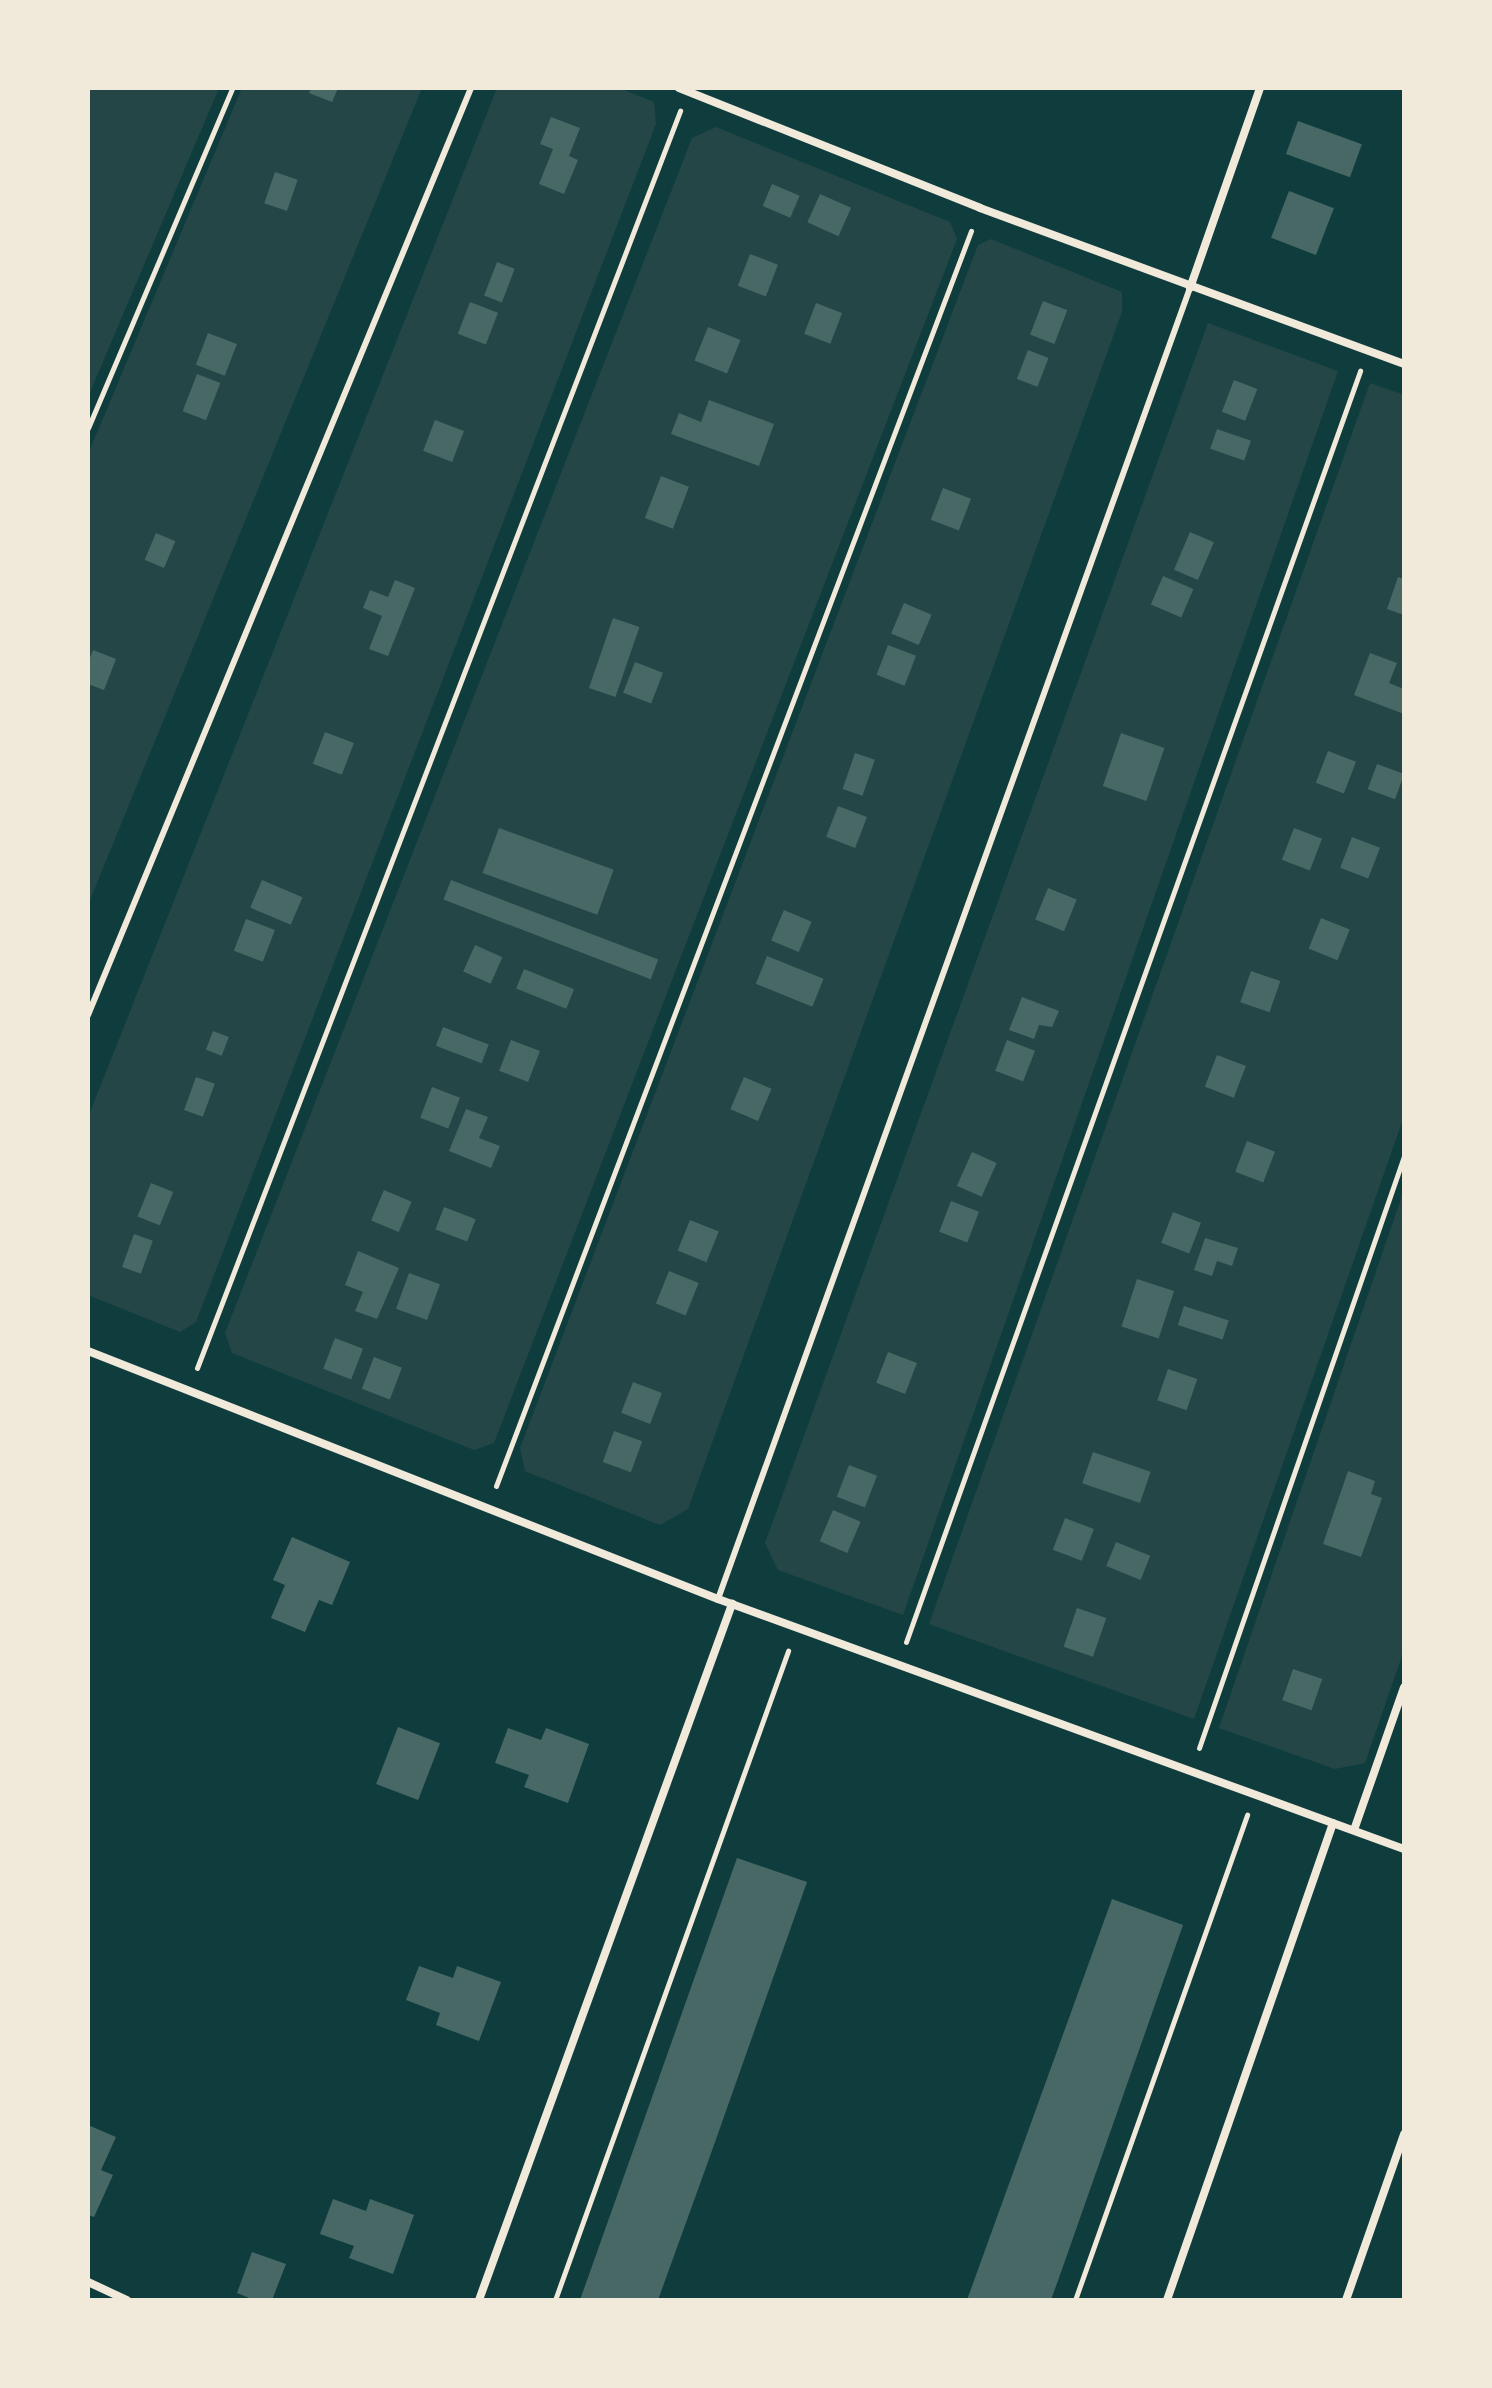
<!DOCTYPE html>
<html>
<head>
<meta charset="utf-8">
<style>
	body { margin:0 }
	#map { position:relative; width:1492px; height:2388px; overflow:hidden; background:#0f3d3e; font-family:"Source Sans 3",sans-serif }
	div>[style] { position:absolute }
	.green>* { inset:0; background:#244646 }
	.building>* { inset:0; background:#486865; transform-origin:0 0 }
	.path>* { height:5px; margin:-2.5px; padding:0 2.5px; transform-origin:2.5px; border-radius:2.5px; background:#f1e9da }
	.service>* { height:6px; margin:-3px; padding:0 3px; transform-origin:3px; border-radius:3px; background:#f1e9da }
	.minor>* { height:8px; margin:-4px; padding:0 4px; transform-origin:4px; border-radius:4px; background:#f1e9da }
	span { translate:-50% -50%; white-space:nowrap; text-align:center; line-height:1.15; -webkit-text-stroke:8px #f1e9da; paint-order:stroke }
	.frame { position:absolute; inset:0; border:90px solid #f1e9da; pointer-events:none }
</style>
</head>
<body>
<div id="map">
	<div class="green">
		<i style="clip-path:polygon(88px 88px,219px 88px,88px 397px)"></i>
		<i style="clip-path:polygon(242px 88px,422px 88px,88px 905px,88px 454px)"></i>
		<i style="clip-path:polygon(497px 88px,619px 88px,654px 102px,656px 124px,196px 1322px,180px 1332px,88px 1295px,88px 1117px)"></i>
		<i style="clip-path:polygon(716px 127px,950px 222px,957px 239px,494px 1443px,474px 1450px,232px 1353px,225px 1333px,692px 138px)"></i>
		<i style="clip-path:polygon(991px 239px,1122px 292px,1122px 312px,688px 1509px,660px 1525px,525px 1471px,520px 1448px,978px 245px)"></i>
		<i style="clip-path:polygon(1208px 323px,1338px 371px,903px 1615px,778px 1570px,765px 1543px)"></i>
		<i style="clip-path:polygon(1370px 383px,1404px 395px,1404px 1116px,1194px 1719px,929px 1624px)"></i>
		<i style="clip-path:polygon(1404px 1190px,1404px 1650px,1365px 1763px,1335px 1769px,1219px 1728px)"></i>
	</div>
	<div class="building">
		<i style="clip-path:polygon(311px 88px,338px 88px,332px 102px,309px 93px)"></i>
		<i style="clip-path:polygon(551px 117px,580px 128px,569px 156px,578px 160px,564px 194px,539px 184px,553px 149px,540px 144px)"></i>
		<i style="left:1298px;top:121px;width:68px;height:35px;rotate:20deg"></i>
		<i style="left:275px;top:172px;width:24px;height:33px;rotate:19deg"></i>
		<i style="left:772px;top:184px;width:30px;height:24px;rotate:23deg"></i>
		<i style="left:1289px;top:191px;width:48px;height:50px;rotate:21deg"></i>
		<i style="left:820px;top:194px;width:34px;height:31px;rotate:24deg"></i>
		<i style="left:750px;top:254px;width:30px;height:34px;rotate:21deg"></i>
		<i style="left:497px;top:262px;width:19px;height:36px;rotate:21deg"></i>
		<i style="left:1043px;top:301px;width:26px;height:36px;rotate:21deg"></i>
		<i style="left:470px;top:302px;width:30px;height:34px;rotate:21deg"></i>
		<i style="left:816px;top:303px;width:28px;height:33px;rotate:21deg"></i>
		<i style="left:708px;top:327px;width:35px;height:36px;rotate:22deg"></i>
		<i style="left:208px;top:333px;width:31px;height:34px;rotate:21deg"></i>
		<i style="left:1028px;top:350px;width:22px;height:31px;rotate:21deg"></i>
		<i style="left:197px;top:374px;width:25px;height:40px;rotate:21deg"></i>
		<i style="left:1234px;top:380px;width:25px;height:34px;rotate:21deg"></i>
		<i style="clip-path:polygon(709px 400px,774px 424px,759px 466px,671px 434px,679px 413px,701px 422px)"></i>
		<i style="left:435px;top:420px;width:31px;height:33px;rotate:21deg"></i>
		<i style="left:1217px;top:429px;width:36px;height:21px;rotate:19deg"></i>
		<i style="left:661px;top:476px;width:30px;height:45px;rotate:21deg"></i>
		<i style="left:943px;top:488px;width:30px;height:34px;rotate:21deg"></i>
		<i style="left:1190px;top:532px;width:26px;height:41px;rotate:23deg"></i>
		<i style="left:156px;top:533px;width:21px;height:29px;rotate:23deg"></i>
		<i style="left:1163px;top:576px;width:33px;height:31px;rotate:23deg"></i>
		<i style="clip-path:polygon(1398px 577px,1404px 579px,1404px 615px,1387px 609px)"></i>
		<i style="clip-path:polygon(395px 580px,415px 588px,388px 656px,369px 649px,382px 616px,363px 608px,370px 590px,388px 597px)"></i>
		<i style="left:904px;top:603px;width:30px;height:33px;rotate:23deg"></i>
		<i style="left:613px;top:618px;width:28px;height:74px;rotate:19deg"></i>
		<i style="left:888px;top:645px;width:30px;height:32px;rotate:21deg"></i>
		<i style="clip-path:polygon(93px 650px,116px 659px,104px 690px,88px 684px,88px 663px)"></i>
		<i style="clip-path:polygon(1370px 653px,1397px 663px,1389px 683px,1404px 689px,1404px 714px,1354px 695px)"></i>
		<i style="left:635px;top:662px;width:30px;height:33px;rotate:21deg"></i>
		<i style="left:325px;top:732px;width:31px;height:34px;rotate:21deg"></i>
		<i style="left:1121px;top:733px;width:46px;height:56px;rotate:19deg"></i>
		<i style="left:1328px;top:751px;width:30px;height:34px;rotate:21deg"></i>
		<i style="left:855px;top:753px;width:21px;height:38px;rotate:19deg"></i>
		<i style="left:1377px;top:764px;width:29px;height:27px;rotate:20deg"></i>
		<i style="left:838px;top:806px;width:31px;height:33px;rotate:21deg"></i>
		<i style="left:499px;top:828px;width:122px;height:48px;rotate:20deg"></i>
		<i style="left:1294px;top:828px;width:30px;height:34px;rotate:21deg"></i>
		<i style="left:1352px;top:837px;width:30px;height:33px;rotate:21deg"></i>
		<i style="left:262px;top:880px;width:44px;height:30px;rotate:23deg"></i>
		<i style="left:451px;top:880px;width:222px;height:21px;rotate:21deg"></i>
		<i style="left:1048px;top:888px;width:31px;height:34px;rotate:22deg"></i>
		<i style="left:784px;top:910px;width:30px;height:33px;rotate:23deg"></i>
		<i style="left:1321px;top:918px;width:31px;height:33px;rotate:22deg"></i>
		<i style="left:246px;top:919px;width:31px;height:34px;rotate:21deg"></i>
		<i style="left:475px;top:945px;width:30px;height:29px;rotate:24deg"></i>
		<i style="left:767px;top:956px;width:61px;height:30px;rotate:22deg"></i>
		<i style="left:524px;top:969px;width:54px;height:21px;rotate:22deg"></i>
		<i style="left:1251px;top:971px;width:31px;height:33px;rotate:19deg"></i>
		<i style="clip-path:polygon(1022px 997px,1059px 1011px,1052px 1027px,1039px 1025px,1034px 1039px,1009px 1030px)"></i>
		<i style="left:443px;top:1027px;width:49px;height:20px;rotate:21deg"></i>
		<i style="left:213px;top:1031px;width:17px;height:20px;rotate:21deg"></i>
		<i style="left:511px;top:1040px;width:31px;height:33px;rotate:21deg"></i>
		<i style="left:1007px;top:1040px;width:30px;height:33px;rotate:21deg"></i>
		<i style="left:1217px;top:1055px;width:31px;height:34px;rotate:21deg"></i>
		<i style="left:196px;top:1077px;width:20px;height:35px;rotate:20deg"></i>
		<i style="left:744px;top:1077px;width:30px;height:35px;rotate:23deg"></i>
		<i style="left:432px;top:1087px;width:30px;height:33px;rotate:21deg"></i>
		<i style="clip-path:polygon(466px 1109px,488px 1117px,479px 1138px,500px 1146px,491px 1168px,449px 1151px)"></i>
		<i style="left:1247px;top:1141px;width:30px;height:33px;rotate:21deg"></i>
		<i style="left:972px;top:1152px;width:27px;height:37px;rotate:24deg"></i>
		<i style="left:151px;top:1183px;width:24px;height:36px;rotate:22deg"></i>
		<i style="left:384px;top:1190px;width:30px;height:33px;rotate:23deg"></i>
		<i style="left:951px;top:1201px;width:30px;height:33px;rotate:21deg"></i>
		<i style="left:444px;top:1207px;width:34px;height:24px;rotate:21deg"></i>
		<i style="left:1173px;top:1212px;width:30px;height:33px;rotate:21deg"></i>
		<i style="left:690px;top:1220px;width:31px;height:33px;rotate:22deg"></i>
		<i style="left:134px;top:1234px;width:20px;height:35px;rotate:20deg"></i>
		<i style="clip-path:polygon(1205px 1238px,1238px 1248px,1232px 1266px,1217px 1261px,1212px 1276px,1194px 1270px)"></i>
		<i style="clip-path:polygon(358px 1251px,399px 1268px,377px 1319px,355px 1311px,363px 1292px,345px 1285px)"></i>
		<i style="left:669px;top:1271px;width:32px;height:35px;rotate:22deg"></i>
		<i style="left:409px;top:1273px;width:33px;height:38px;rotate:20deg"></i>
		<i style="left:1137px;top:1279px;width:39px;height:50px;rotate:18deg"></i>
		<i style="left:1184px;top:1306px;width:47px;height:20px;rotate:18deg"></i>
		<i style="left:335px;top:1338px;width:30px;height:33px;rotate:21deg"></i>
		<i style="left:888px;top:1352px;width:31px;height:33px;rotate:21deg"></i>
		<i style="left:374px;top:1357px;width:30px;height:34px;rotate:21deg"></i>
		<i style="left:1168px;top:1369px;width:31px;height:33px;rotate:19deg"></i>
		<i style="left:633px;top:1382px;width:31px;height:33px;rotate:21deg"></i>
		<i style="left:614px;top:1431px;width:30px;height:33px;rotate:20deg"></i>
		<i style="left:1093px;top:1452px;width:61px;height:33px;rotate:19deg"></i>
		<i style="left:849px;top:1465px;width:30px;height:34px;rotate:21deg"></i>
		<i style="clip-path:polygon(1348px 1471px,1375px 1481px,1371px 1494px,1382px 1498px,1361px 1557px,1323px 1544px)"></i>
		<i style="left:833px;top:1510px;width:30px;height:34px;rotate:23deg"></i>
		<i style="left:1065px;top:1518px;width:31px;height:34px;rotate:21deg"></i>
		<i style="clip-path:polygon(292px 1537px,350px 1562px,332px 1605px,319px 1600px,305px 1632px,271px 1618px,285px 1585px,273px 1580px)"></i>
		<i style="left:1116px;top:1542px;width:37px;height:26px;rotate:22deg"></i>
		<i style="left:1077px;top:1608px;width:31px;height:41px;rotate:19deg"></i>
		<i style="left:1293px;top:1669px;width:31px;height:33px;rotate:19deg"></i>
		<i style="left:398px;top:1727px;width:45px;height:61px;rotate:21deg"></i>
		<i style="clip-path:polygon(508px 1728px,541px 1740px,546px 1728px,589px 1744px,568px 1803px,524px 1787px,529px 1775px,495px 1763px)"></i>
		<i style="clip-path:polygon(737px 1858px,807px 1882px,709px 2159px,658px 2300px,580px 2300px)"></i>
		<i style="clip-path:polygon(1112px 1899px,1183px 1925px,1060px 2275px,1051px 2300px,967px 2300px)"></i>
		<i style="clip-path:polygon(419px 1966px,453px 1978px,457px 1966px,501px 1982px,479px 2041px,436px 2025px,440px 2013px,406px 2000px)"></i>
		<i style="clip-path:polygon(88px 2125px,116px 2137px,101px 2170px,113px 2175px,94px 2217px,88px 2215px)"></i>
		<i style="clip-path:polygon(333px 2199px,366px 2211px,370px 2199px,414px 2215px,393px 2274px,349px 2258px,354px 2246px,320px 2234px)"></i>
		<i style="clip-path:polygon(252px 2252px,286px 2264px,272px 2300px,254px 2300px,237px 2293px)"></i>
	</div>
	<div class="path">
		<i style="left:88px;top:428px;width:369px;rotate:-67deg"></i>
		<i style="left:197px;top:1368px;width:1347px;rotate:-68.98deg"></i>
		<i style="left:496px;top:1486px;width:1342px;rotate:-69.27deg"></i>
		<i style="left:906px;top:1642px;width:1350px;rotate:-70.34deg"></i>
		<i style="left:1199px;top:1748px;width:626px;rotate:-70.9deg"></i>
		<i style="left:555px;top:2300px;width:690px;rotate:-70.25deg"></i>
		<i style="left:1075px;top:2300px;width:515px;rotate:-70.47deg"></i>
	</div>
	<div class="service">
		<i style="left:88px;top:1015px;width:1003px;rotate:-67.55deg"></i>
		<i style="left:718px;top:1599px;width:1393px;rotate:-70.2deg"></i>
	</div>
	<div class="minor">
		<i style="left:679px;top:88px;width:324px;rotate:21.7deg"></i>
		<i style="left:980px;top:208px;width:452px;rotate:20.2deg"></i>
		<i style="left:1190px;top:288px;width:212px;rotate:-70.7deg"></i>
		<i style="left:88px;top:1351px;width:677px;rotate:21.49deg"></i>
		<i style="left:718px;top:1599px;width:730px;rotate:20.02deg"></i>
		<i style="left:1354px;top:1830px;width:151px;rotate:-70.7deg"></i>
		<i style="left:88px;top:2282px;width:43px;rotate:24.8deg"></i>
		<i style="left:479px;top:2300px;width:741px;rotate:-70.02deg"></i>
		<i style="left:1167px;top:2300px;width:505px;rotate:-70.81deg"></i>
		<i style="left:1346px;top:2300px;width:176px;rotate:-70.7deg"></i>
	</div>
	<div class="frame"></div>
</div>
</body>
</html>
